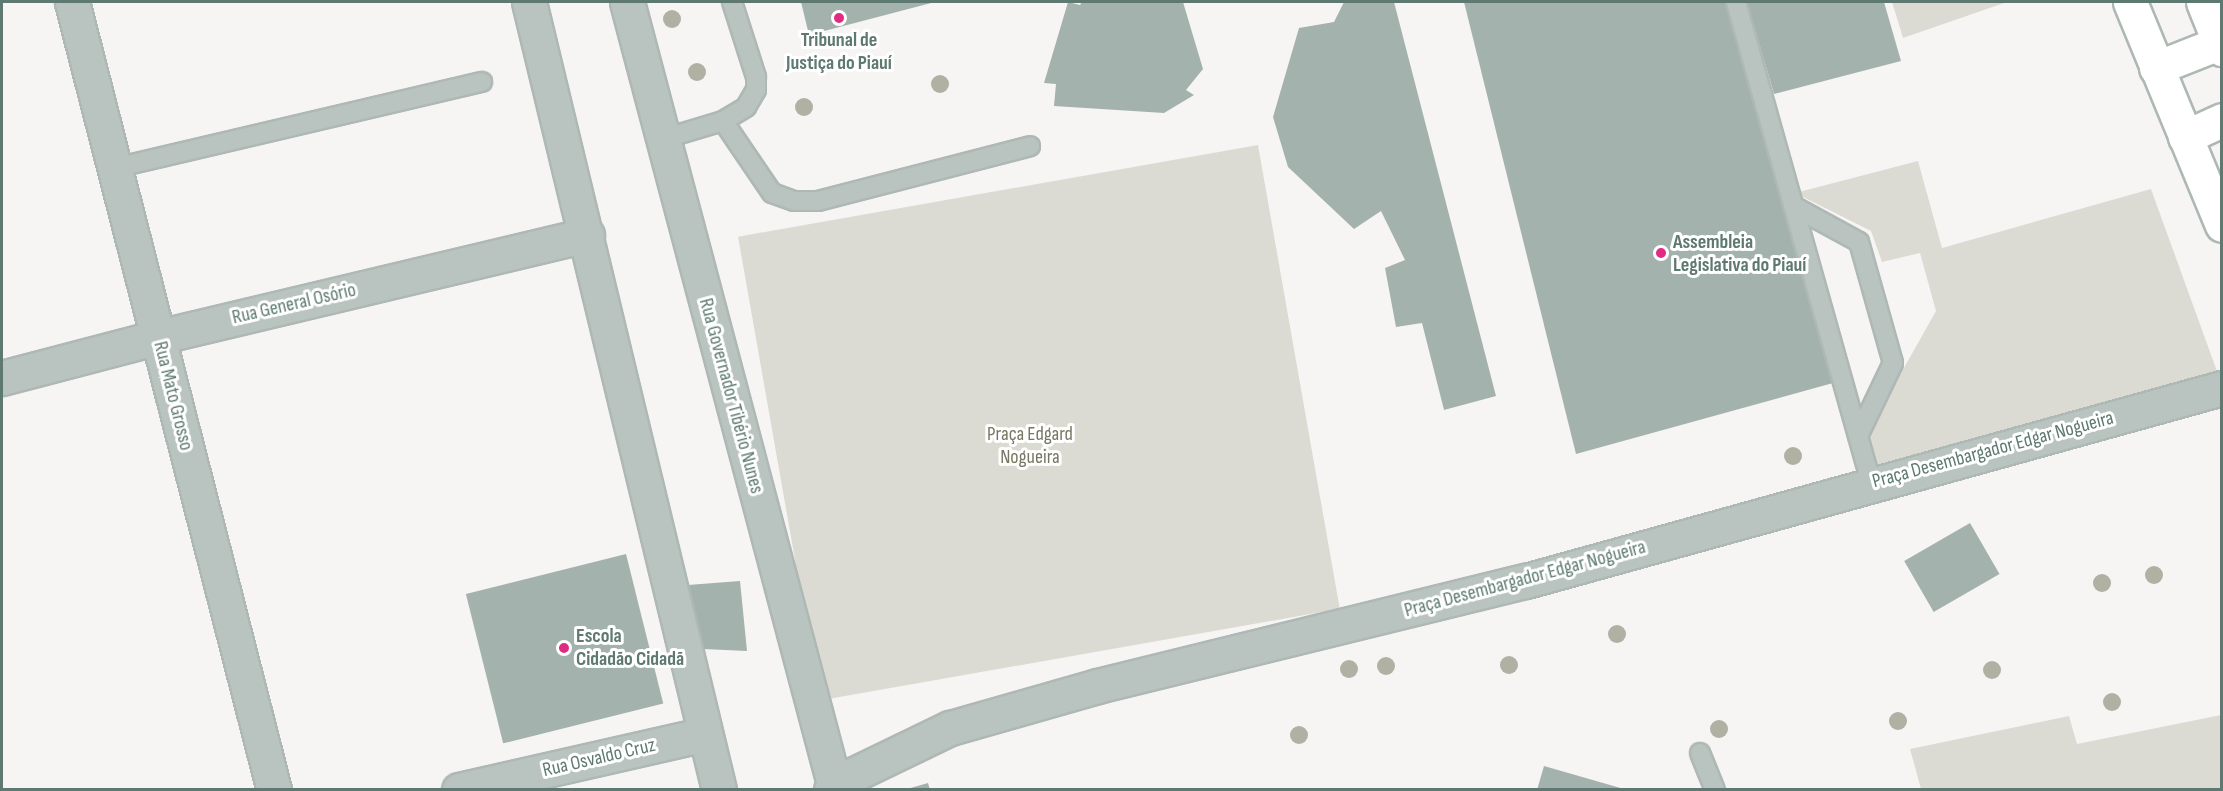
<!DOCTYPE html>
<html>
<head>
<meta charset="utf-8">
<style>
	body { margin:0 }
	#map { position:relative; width:2223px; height:791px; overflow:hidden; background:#f7f5f4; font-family:"Sofia Sans Condensed",sans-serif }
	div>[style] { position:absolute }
	.green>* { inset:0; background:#dcdbd3; transform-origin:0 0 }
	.building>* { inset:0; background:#a3b2ad; transform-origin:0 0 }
	.roads { filter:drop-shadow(2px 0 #aeb8b5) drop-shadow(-2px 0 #aeb8b5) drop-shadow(0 2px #aeb8b5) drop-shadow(0 -2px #aeb8b5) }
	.lane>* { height:18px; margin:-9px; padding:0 9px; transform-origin:9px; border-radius:9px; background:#b9c3c0 }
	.street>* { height:33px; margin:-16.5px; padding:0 16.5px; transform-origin:16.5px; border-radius:16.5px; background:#b9c3c0 }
	.primary>* { height:33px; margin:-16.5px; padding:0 16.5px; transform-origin:16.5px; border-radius:16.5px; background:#fff }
	.trees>* { width:18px; height:18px; margin:-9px; border-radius:50%; background:#b0b0a3 }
	.dots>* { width:16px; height:16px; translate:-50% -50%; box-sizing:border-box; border:3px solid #fff; border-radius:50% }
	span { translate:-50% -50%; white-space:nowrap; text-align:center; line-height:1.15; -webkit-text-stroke:6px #fff; paint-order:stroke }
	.poi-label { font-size:20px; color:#5e7971; font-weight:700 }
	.left { translate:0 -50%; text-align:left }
	.street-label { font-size:20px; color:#5e7971 }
	.park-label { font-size:20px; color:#757761 }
	.frame { position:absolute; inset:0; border:3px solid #5e7971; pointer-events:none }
</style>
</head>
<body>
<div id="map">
	<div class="green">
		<i style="clip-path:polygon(1892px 2px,2007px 2px,1903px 38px)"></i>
		<i style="left:1258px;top:145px;width:471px;height:528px;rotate:80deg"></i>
		<i style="clip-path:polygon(1918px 161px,1942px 248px,2151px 189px,2218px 374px,1874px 469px,1865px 437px,1936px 311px,1920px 253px,1882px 262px,1871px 231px,1795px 193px)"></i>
		<i style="clip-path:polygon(2221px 715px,2221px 789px,1921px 789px,1910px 749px,2069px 716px,2077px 744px)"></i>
	</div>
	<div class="building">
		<i style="clip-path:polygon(801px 2px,935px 2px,809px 35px)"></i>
		<i style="clip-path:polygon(1068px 2px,1080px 5px,1082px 2px,1183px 2px,1203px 69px,1186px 90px,1194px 95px,1164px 113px,1054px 106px,1056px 84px,1044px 83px)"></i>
		<i style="clip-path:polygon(1344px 2px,1394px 2px,1496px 396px,1444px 410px,1422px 323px,1396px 327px,1385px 268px,1405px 260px,1381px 211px,1354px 229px,1288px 167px,1273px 117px,1299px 28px,1334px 22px)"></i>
		<i style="clip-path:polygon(1464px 2px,1725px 2px,1833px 383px,1576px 454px)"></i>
		<i style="clip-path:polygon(1747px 2px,1884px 2px,1901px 61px,1774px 94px)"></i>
		<i style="left:1970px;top:523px;width:59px;height:76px;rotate:60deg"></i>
		<i style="left:626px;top:554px;width:154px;height:165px;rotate:76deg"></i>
		<i style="clip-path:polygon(740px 581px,747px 651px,703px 649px,688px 585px)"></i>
		<i style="clip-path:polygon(1544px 766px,1624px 789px,1623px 790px,1537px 790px)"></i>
		<i style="clip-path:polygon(928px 783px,930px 790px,907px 790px,907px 789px)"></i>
	</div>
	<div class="roads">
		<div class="lane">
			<i style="left:1736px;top:2px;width:500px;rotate:74.3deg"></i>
			<i style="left:723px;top:121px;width:87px;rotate:55.8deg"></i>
			<i style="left:772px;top:193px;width:23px;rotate:20deg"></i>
			<i style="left:794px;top:201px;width:24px"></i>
			<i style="left:818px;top:201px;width:219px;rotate:-14.5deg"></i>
			<i style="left:663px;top:139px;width:63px;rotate:-16.7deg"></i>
			<i style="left:723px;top:121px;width:27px;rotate:-31deg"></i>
			<i style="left:746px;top:107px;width:20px;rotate:-60deg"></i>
			<i style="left:756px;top:90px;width:13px;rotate:-90deg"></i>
			<i style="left:756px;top:77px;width:79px;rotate:-107.7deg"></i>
			<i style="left:115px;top:168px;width:377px;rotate:-13.2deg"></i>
			<i style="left:1793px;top:206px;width:75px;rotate:28.6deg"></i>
			<i style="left:1859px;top:242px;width:126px;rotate:74.3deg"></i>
			<i style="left:1893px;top:363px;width:81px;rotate:115.6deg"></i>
			<i style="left:1700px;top:753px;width:40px;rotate:68deg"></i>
		</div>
		<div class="street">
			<i style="left:72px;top:2px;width:813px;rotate:75.62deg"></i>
			<i style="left:529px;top:2px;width:811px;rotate:76.44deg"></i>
			<i style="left:627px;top:2px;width:809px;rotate:75.17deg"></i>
			<i style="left:834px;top:784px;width:7px;rotate:117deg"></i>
			<i style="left:2px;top:378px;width:161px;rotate:-14.7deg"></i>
			<i style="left:158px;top:337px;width:441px;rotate:-13.4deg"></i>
			<i style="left:834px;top:784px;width:129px;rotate:-25.8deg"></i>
			<i style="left:950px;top:728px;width:153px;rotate:-15.9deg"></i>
			<i style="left:1097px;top:686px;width:442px;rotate:-13.8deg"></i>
			<i style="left:1526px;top:581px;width:722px;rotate:-15.5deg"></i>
			<i style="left:459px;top:790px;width:252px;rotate:-12.8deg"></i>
		</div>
		<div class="primary">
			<i style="left:2130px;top:2px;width:241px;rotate:67.6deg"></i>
			<i style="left:2203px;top:2px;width:51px;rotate:68deg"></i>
			<i style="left:2156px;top:68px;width:68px;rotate:-21.6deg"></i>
			<i style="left:2185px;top:137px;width:41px;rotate:-24.7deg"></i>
		</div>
	</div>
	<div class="trees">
		<i style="left:672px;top:19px"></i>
		<i style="left:697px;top:72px"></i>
		<i style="left:940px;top:84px"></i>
		<i style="left:804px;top:107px"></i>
		<i style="left:1793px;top:456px"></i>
		<i style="left:2154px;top:575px"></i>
		<i style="left:2102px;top:583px"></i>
		<i style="left:1617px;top:634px"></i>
		<i style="left:1509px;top:665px"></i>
		<i style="left:1386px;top:666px"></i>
		<i style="left:1349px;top:669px"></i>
		<i style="left:1992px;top:670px"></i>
		<i style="left:2112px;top:702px"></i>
		<i style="left:1898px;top:721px"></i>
		<i style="left:1719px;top:729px"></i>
		<i style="left:1299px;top:735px"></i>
	</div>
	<div class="dots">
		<i style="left:839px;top:18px;background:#e12b83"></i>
		<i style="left:1661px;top:253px;background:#e12b83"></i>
		<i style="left:564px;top:648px;background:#e12b83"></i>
	</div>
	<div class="poi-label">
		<span style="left:839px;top:52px">Tribunal de<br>Justiça do Piauí</span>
		<span class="left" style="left:1673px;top:254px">Assembleia<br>Legislativa do Piauí</span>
		<span class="left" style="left:576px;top:648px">Escola<br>Cidadão Cidadã</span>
	</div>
	<div class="street-label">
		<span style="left:294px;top:304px;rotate:-13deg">Rua General Osório</span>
		<span style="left:173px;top:396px;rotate:76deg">Rua Mato Grosso</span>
		<span style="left:731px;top:396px;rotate:75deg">Rua Governador Tibério Nunes</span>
		<span style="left:1993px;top:450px;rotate:-15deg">Praça Desembargador Edgar Nogueira</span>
		<span style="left:1525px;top:579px;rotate:-15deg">Praça Desembargador Edgar Nogueira</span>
		<span style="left:599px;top:758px;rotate:-13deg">Rua Osvaldo Cruz</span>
	</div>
	<div class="park-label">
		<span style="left:1030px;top:446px">Praça Edgard<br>Nogueira</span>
	</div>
	<div class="frame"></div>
</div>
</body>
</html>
